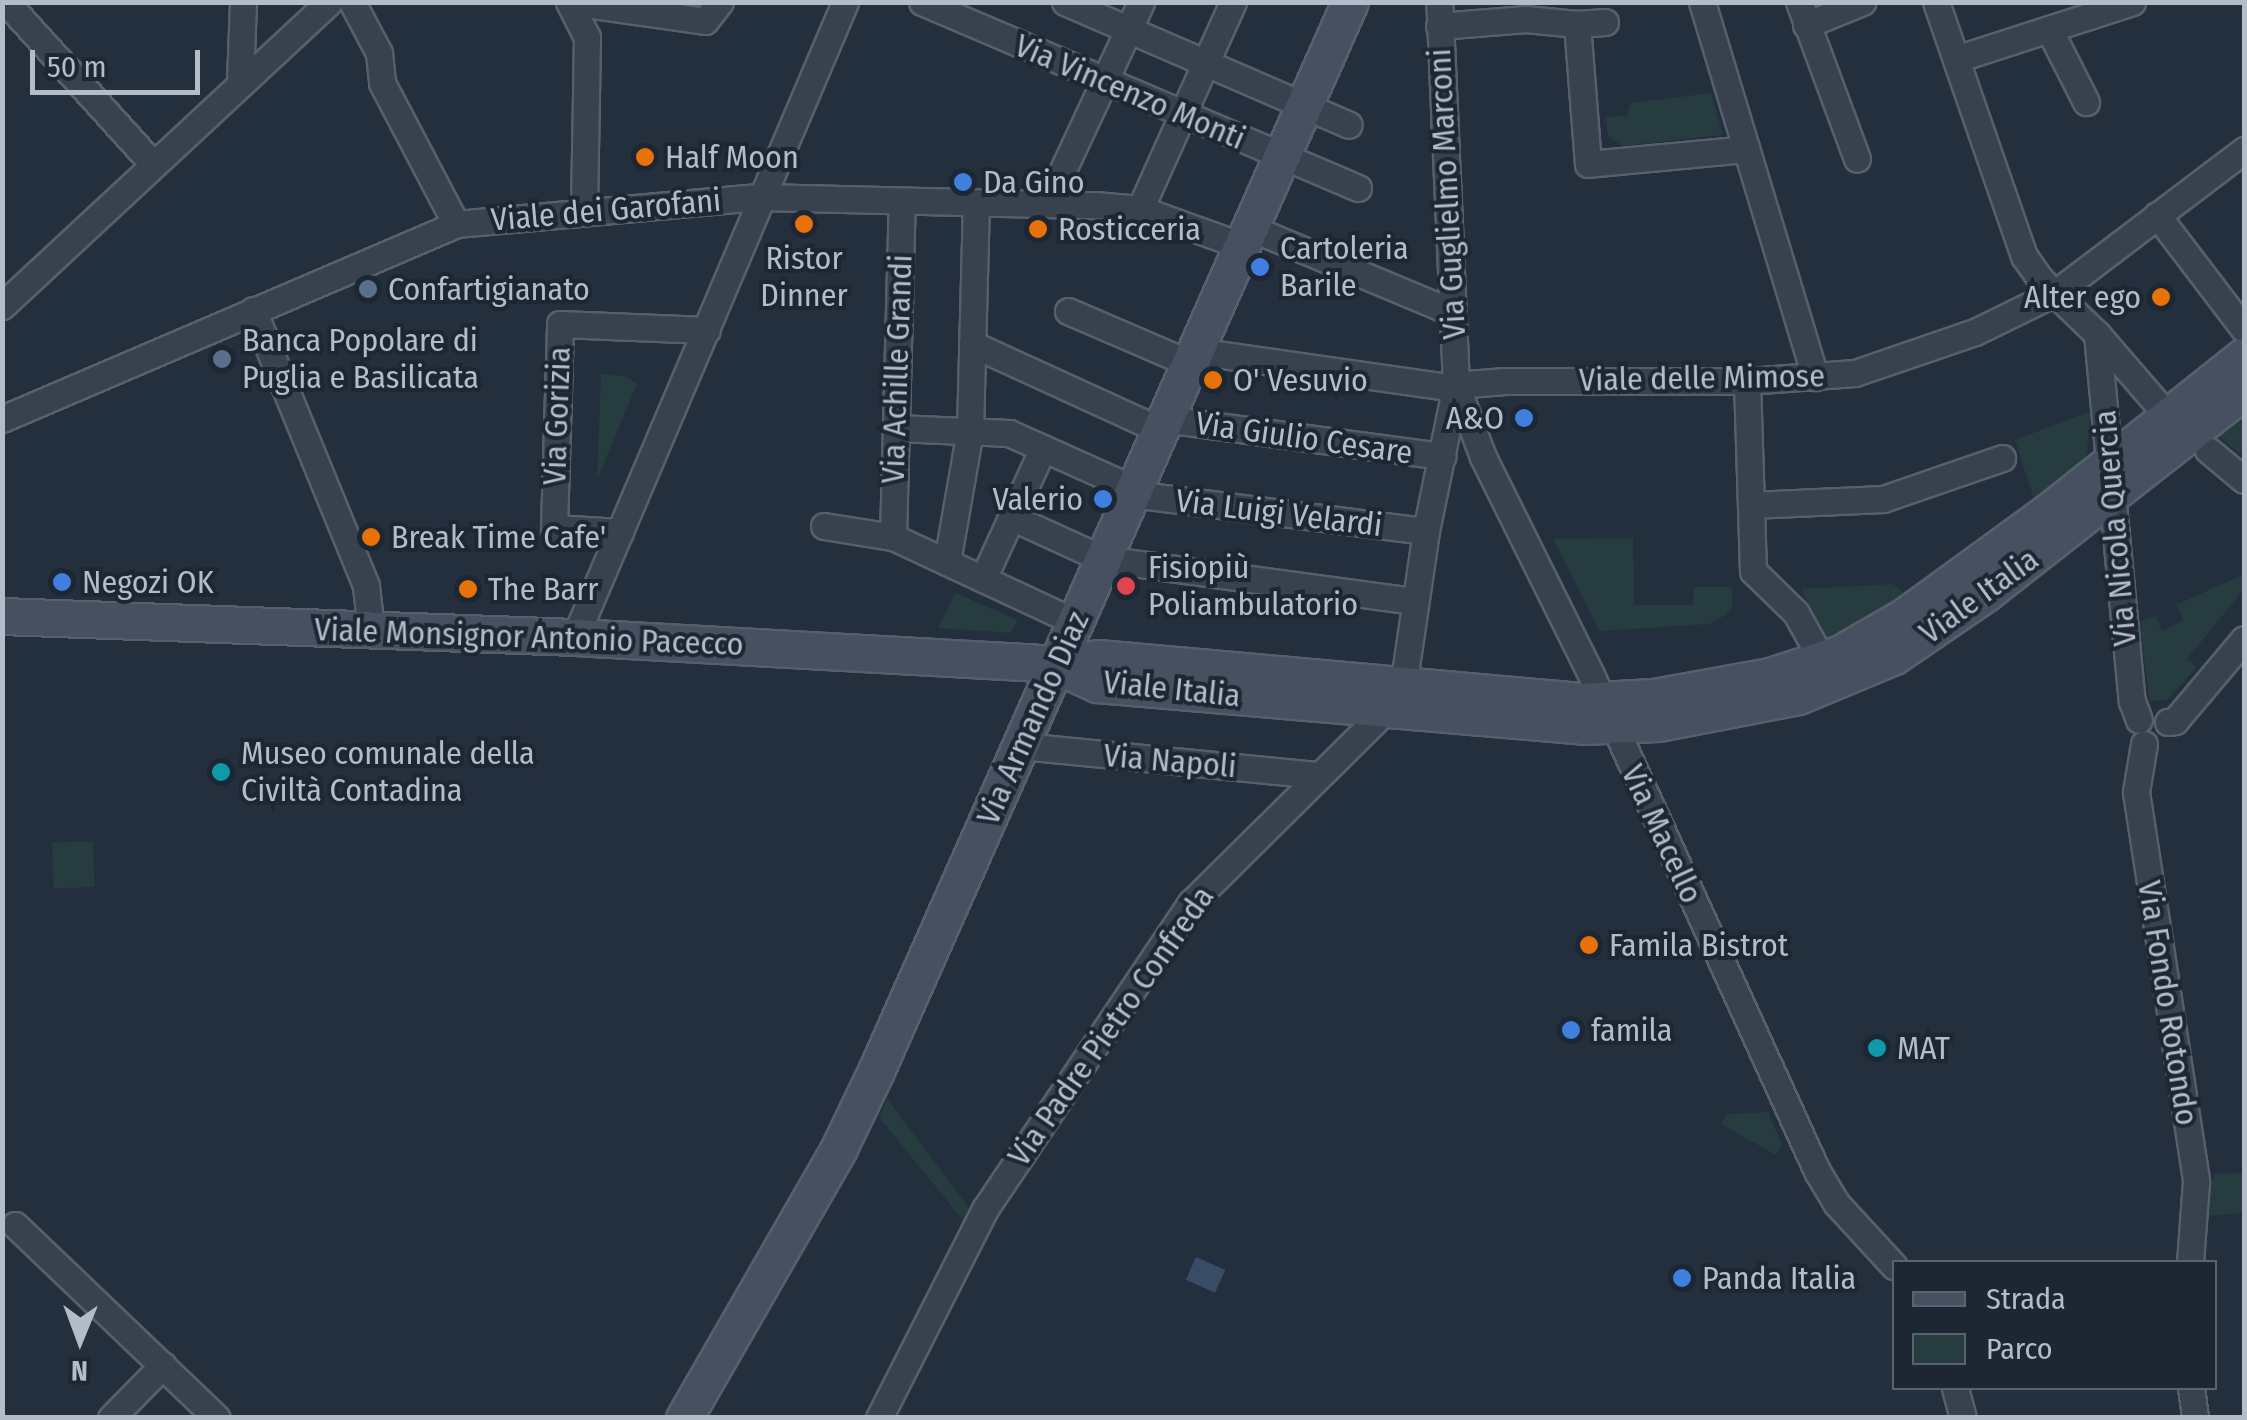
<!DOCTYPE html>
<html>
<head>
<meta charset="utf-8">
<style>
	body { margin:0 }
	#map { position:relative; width:2247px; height:1420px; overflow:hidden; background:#242f3e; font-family:"Fira Sans Condensed",sans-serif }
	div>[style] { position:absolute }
	.green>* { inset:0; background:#263c3f; transform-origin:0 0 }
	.water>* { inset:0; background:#394c67; transform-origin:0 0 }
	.roads { filter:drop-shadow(2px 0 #565f6c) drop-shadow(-2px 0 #565f6c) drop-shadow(0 2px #565f6c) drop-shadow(0 -2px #565f6c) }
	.street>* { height:25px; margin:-12.5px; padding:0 12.5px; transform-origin:12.5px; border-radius:12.5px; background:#38414e }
	.secondary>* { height:35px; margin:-17.5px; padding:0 17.5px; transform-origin:17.5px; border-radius:17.5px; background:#465061 }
	.dots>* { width:28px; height:28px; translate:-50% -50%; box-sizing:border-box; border:5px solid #1d2633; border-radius:50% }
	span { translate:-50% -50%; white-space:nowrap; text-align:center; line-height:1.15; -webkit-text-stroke:8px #1d2633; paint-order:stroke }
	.street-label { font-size:32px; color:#b4bcc9 }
	.poi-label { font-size:32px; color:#b4bcc9 }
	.left { translate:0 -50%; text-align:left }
	.right { translate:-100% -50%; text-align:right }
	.frame { position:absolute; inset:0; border:5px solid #b4bcc9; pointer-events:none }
	.legend { position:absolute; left:1892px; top:1260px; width:325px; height:130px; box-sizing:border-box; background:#1d2633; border:2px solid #59626f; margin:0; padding:12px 18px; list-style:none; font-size:30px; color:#b4bcc9 }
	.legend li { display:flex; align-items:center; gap:20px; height:50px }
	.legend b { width:50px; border:2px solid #59626f }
	.north { position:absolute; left:30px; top:1290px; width:100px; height:100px; -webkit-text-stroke:8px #1d2633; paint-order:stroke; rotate:181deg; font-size:28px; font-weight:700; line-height:40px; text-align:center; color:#b4bcc9 }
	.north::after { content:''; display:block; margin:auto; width:35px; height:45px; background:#b4bcc9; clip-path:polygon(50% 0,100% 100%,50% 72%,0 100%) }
	.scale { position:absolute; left:30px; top:50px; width:170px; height:45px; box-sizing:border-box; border:5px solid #b4bcc9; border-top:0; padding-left:12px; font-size:30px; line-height:35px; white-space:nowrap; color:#b4bcc9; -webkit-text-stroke:8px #1d2633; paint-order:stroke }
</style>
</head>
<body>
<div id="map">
	<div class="green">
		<i style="clip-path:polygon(1711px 93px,1723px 135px,1622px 146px,1608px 136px,1606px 117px,1627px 116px,1631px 103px)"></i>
		<i style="clip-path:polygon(601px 374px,624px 376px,637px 384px,597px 480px)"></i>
		<i style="clip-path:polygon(2091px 411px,2086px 458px,2035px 502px,2015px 440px)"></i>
		<i style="clip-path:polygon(2244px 411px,2244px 457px,2216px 434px)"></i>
		<i style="clip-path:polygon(1633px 538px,1634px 605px,1693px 605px,1694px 587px,1732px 587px,1732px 607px,1725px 615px,1710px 624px,1600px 631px,1553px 539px)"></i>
		<i style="clip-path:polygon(2244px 574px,2244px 589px,2187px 659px,2197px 668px,2167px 700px,2150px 701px,2139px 622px,2155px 616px,2163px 631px,2184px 620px,2176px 605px)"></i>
		<i style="clip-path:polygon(1893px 584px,1907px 596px,1829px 644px,1801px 589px)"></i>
		<i style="clip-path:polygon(955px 593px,1018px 620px,1010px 633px,938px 628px)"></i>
		<i style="left:93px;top:841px;width:46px;height:41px;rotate:88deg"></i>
		<i style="clip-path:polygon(887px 1099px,973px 1213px,966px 1224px,879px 1117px)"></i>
		<i style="clip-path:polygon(1768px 1112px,1782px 1145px,1776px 1155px,1721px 1124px,1727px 1114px)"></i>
		<i style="clip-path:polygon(2244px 1173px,2244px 1213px,2204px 1216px,2214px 1174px)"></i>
	</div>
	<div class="water">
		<i style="left:1196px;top:1257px;width:32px;height:25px;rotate:24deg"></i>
	</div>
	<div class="roads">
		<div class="street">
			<i style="left:6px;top:2px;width:219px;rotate:47.8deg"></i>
			<i style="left:352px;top:2px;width:58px;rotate:62.1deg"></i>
			<i style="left:379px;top:53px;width:30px;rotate:84deg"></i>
			<i style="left:382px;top:83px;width:159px;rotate:62.3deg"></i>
			<i style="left:569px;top:2px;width:39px;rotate:63deg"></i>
			<i style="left:587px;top:37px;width:174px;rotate:91deg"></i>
			<i style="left:572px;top:2px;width:134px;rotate:8.1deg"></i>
			<i style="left:705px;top:21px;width:24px;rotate:-52deg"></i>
			<i style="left:922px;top:2px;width:474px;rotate:23.1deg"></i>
			<i style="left:1065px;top:2px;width:309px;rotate:23.4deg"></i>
			<i style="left:1702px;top:2px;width:392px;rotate:73.2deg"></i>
			<i style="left:1799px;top:2px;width:167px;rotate:69.7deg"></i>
			<i style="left:1936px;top:2px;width:269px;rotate:70.9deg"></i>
			<i style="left:2024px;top:256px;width:28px;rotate:55deg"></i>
			<i style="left:2040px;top:279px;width:79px;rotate:44deg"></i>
			<i style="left:2097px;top:334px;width:124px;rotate:49.2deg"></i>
			<i style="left:1577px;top:24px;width:140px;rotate:85.5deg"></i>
			<i style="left:1588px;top:164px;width:159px;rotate:-5.4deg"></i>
			<i style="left:1806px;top:25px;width:61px;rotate:-22.3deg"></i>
			<i style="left:1439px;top:26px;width:87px;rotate:-4.6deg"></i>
			<i style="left:1526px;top:19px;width:51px;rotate:5.6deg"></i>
			<i style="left:1577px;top:24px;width:28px;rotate:-4deg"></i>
			<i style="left:2049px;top:29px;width:82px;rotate:63.1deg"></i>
			<i style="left:1956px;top:59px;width:185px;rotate:-17.9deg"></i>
			<i style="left:240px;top:81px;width:79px;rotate:-87.8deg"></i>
			<i style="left:1047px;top:204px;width:223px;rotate:-65deg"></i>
			<i style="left:1140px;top:209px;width:227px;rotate:-65.8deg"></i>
			<i style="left:2157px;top:215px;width:143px;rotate:52.7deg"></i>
			<i style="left:1251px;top:228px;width:218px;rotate:22.7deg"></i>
			<i style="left:2px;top:306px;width:446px;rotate:-42.9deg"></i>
			<i style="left:253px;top:310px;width:298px;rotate:67.7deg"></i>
			<i style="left:366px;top:586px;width:44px;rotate:83.5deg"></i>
			<i style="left:1068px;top:311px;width:132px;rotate:23.3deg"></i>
			<i style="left:2097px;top:334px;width:369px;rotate:84.6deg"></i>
			<i style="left:2132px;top:701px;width:20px;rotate:70deg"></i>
			<i style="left:972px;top:344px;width:207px;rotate:24.6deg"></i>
			<i style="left:1195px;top:351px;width:249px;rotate:8.1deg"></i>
			<i style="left:1442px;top:386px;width:63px;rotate:-4.5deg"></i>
			<i style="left:1505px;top:381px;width:242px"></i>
			<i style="left:1747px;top:381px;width:108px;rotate:-4.2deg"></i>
			<i style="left:1855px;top:373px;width:127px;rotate:-18.9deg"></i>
			<i style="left:1975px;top:332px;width:91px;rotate:-26deg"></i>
			<i style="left:2057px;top:292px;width:235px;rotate:-37.2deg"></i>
			<i style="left:1747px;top:381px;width:190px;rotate:88.2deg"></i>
			<i style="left:1753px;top:571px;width:60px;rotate:44.3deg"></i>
			<i style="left:1796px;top:613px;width:54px;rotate:61deg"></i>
			<i style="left:1456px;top:385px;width:77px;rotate:69.4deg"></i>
			<i style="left:1483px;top:457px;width:246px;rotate:63.6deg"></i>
			<i style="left:1592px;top:677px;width:543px;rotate:65.51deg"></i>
			<i style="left:1817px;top:1171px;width:37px;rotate:59deg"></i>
			<i style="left:1836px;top:1203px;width:86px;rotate:47.4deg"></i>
			<i style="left:2px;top:419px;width:494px;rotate:-23.2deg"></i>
			<i style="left:456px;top:224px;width:306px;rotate:-5.1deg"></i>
			<i style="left:761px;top:197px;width:334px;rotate:1.4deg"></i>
			<i style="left:1095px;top:205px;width:45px;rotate:5.1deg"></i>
			<i style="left:1140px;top:209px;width:109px;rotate:19.8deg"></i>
			<i style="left:1165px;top:419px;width:280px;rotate:7.6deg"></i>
			<i style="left:896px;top:428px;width:113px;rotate:2.5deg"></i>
			<i style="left:1009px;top:433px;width:137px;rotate:24.1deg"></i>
			<i style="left:2208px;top:450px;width:47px;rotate:39.8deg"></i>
			<i style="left:1132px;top:494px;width:296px;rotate:7.2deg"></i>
			<i style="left:1751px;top:505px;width:132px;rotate:-2.6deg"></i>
			<i style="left:1883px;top:499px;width:126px;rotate:-19deg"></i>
			<i style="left:1011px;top:517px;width:101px;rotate:24.5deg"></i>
			<i style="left:1103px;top:559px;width:315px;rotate:7.7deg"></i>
			<i style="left:824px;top:526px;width:70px;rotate:9.1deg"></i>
			<i style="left:893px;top:537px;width:201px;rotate:25deg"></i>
			<i style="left:620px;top:532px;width:66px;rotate:-176.5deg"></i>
			<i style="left:554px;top:528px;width:204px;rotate:-88.3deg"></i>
			<i style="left:560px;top:324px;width:147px;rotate:2.3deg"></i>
			<i style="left:893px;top:537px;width:336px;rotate:-88.5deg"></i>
			<i style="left:947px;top:562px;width:134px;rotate:-80.1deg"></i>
			<i style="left:970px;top:430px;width:227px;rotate:-88.5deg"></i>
			<i style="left:983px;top:579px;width:144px;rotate:-65.4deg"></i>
			<i style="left:575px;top:637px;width:690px;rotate:-66.96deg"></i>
			<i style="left:2168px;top:722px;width:7px;rotate:-8deg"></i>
			<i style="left:2175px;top:721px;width:107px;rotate:-49.9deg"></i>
			<i style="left:2144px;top:744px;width:49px;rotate:99.5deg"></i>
			<i style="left:2136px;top:792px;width:394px;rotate:81.2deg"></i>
			<i style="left:2196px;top:1181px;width:81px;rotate:94.2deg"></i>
			<i style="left:1021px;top:746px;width:299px;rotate:5.6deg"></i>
			<i style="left:15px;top:1225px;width:279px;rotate:43.7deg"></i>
			<i style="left:1955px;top:1388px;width:31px;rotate:75deg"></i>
			<i style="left:2191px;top:1388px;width:30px;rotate:82deg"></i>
			<i style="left:111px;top:1418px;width:74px;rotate:-45.5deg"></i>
			<i style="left:879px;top:1418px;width:234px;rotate:-63.1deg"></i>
			<i style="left:985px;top:1209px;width:369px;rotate:-56.1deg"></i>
			<i style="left:1191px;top:903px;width:273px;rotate:-44.7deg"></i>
			<i style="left:1385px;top:711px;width:30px;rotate:-53deg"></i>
			<i style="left:1403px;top:687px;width:158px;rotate:-81.6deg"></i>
			<i style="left:1426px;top:531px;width:149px;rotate:-78.4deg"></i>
			<i style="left:1456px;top:385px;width:383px;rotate:-92.5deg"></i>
		</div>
		<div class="secondary">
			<i style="left:2px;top:616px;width:573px;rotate:2.1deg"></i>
			<i style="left:575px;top:637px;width:454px;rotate:3.2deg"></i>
			<i style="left:1028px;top:662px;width:28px;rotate:6deg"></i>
			<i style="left:1056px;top:665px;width:45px;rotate:24.9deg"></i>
			<i style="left:1097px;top:684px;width:489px;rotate:4.9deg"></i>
			<i style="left:1584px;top:726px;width:74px;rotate:-2.3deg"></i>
			<i style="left:1658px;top:723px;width:143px;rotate:-10.9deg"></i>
			<i style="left:1798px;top:696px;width:104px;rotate:-22.6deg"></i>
			<i style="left:1894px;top:656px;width:112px;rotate:-34.4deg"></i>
			<i style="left:1986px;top:593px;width:328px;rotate:-38.1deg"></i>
			<i style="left:1056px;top:665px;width:43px;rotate:-9.5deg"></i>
			<i style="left:1098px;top:658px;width:484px;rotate:5.1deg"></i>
			<i style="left:1580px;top:701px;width:74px;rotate:-3.1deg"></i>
			<i style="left:1654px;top:697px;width:118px;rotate:-10.3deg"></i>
			<i style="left:1770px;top:676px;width:75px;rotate:-17.9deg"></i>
			<i style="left:1841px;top:653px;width:74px;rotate:-30deg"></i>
			<i style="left:1905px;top:616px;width:178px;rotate:-36.1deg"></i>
			<i style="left:2049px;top:511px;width:249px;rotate:-38.5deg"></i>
			<i style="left:684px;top:1418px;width:311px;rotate:-60.1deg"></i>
			<i style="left:839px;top:1148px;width:85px;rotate:-64.3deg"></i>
			<i style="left:876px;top:1071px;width:1169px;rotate:-66.09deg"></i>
		</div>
	</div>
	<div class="dots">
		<i style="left:645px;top:157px;background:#e8710a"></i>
		<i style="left:963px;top:182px;background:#3f7fe0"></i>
		<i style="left:804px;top:224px;background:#e8710a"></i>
		<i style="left:1038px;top:229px;background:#e8710a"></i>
		<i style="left:1260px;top:267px;background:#3f7fe0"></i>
		<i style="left:368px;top:289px;background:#5c6f8a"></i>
		<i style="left:2161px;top:297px;background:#e8710a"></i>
		<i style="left:222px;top:359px;background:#5c6f8a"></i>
		<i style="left:1213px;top:380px;background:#e8710a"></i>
		<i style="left:1524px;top:418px;background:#3f7fe0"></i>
		<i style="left:1103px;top:499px;background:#3f7fe0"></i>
		<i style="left:371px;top:537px;background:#e8710a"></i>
		<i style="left:62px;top:582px;background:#3f7fe0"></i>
		<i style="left:1126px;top:586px;background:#e0444e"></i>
		<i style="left:468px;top:589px;background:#e8710a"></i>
		<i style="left:221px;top:772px;background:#0f9aa8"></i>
		<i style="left:1589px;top:945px;background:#e8710a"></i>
		<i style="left:1571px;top:1030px;background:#3f7fe0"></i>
		<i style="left:1877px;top:1048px;background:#0f9aa8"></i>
		<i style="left:1682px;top:1278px;background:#3f7fe0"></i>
	</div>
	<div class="street-label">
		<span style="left:1130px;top:92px;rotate:23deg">Via Vincenzo Monti</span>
		<span style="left:1447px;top:194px;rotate:-93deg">Via Guglielmo Marconi</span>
		<span style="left:606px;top:210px;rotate:-5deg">Viale dei Garofani</span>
		<span style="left:897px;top:369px;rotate:-88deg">Via Achille Grandi</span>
		<span style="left:1702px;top:378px;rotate:-1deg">Viale delle Mimose</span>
		<span style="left:557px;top:416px;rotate:-88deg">Via Gorizia</span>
		<span style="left:1304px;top:438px;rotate:8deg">Via Giulio Cesare</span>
		<span style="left:1279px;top:513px;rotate:7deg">Via Luigi Velardi</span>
		<span style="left:2115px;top:528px;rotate:-95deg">Via Nicola Quercia</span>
		<span style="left:1979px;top:596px;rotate:-36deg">Viale Italia</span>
		<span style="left:529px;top:637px;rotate:2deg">Viale Monsignor Antonio Pacecco</span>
		<span style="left:1172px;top:689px;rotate:6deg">Viale Italia</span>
		<span style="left:1033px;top:718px;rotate:-66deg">Via Armando Diaz</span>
		<span style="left:1170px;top:761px;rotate:5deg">Via Napoli</span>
		<span style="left:1662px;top:834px;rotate:65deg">Via Macello</span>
		<span style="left:2168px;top:1003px;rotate:81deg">Via Fondo Rotondo</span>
		<span style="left:1111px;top:1026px;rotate:-55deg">Via Padre Pietro Confreda</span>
	</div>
	<div class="poi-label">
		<span class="left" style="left:665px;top:157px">Half Moon</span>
		<span class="left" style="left:983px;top:182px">Da Gino</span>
		<span class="left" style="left:1058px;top:229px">Rosticceria</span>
		<span class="left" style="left:1280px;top:267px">Cartoleria<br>Barile</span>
		<span style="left:804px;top:277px">Ristor<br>Dinner</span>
		<span class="left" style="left:388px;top:289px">Confartigianato</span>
		<span class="right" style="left:2141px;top:297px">Alter ego</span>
		<span class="left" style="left:242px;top:359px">Banca Popolare di<br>Puglia e Basilicata</span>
		<span class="left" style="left:1233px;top:380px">O' Vesuvio</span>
		<span class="right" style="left:1504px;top:418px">A&amp;O</span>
		<span class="right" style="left:1083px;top:499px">Valerio</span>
		<span class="left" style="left:391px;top:537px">Break Time Cafe'</span>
		<span class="left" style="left:1148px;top:586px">Fisiopiù<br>Poliambulatorio</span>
		<span class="left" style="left:82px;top:582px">Negozi OK</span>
		<span class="left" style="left:488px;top:589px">The Barr</span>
		<span class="left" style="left:241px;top:772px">Museo comunale della<br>Civiltà Contadina</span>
		<span class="left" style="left:1609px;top:945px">Famila Bistrot</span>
		<span class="left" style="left:1591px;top:1030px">famila</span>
		<span class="left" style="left:1897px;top:1048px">MAT</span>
		<span class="left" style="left:1702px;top:1278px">Panda Italia</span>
	</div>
	<div class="frame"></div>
	<ul class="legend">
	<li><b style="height:12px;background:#465061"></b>Strada</li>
	<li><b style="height:28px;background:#263c3f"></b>Parco</li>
	</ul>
	<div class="north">N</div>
	<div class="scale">50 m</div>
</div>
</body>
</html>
